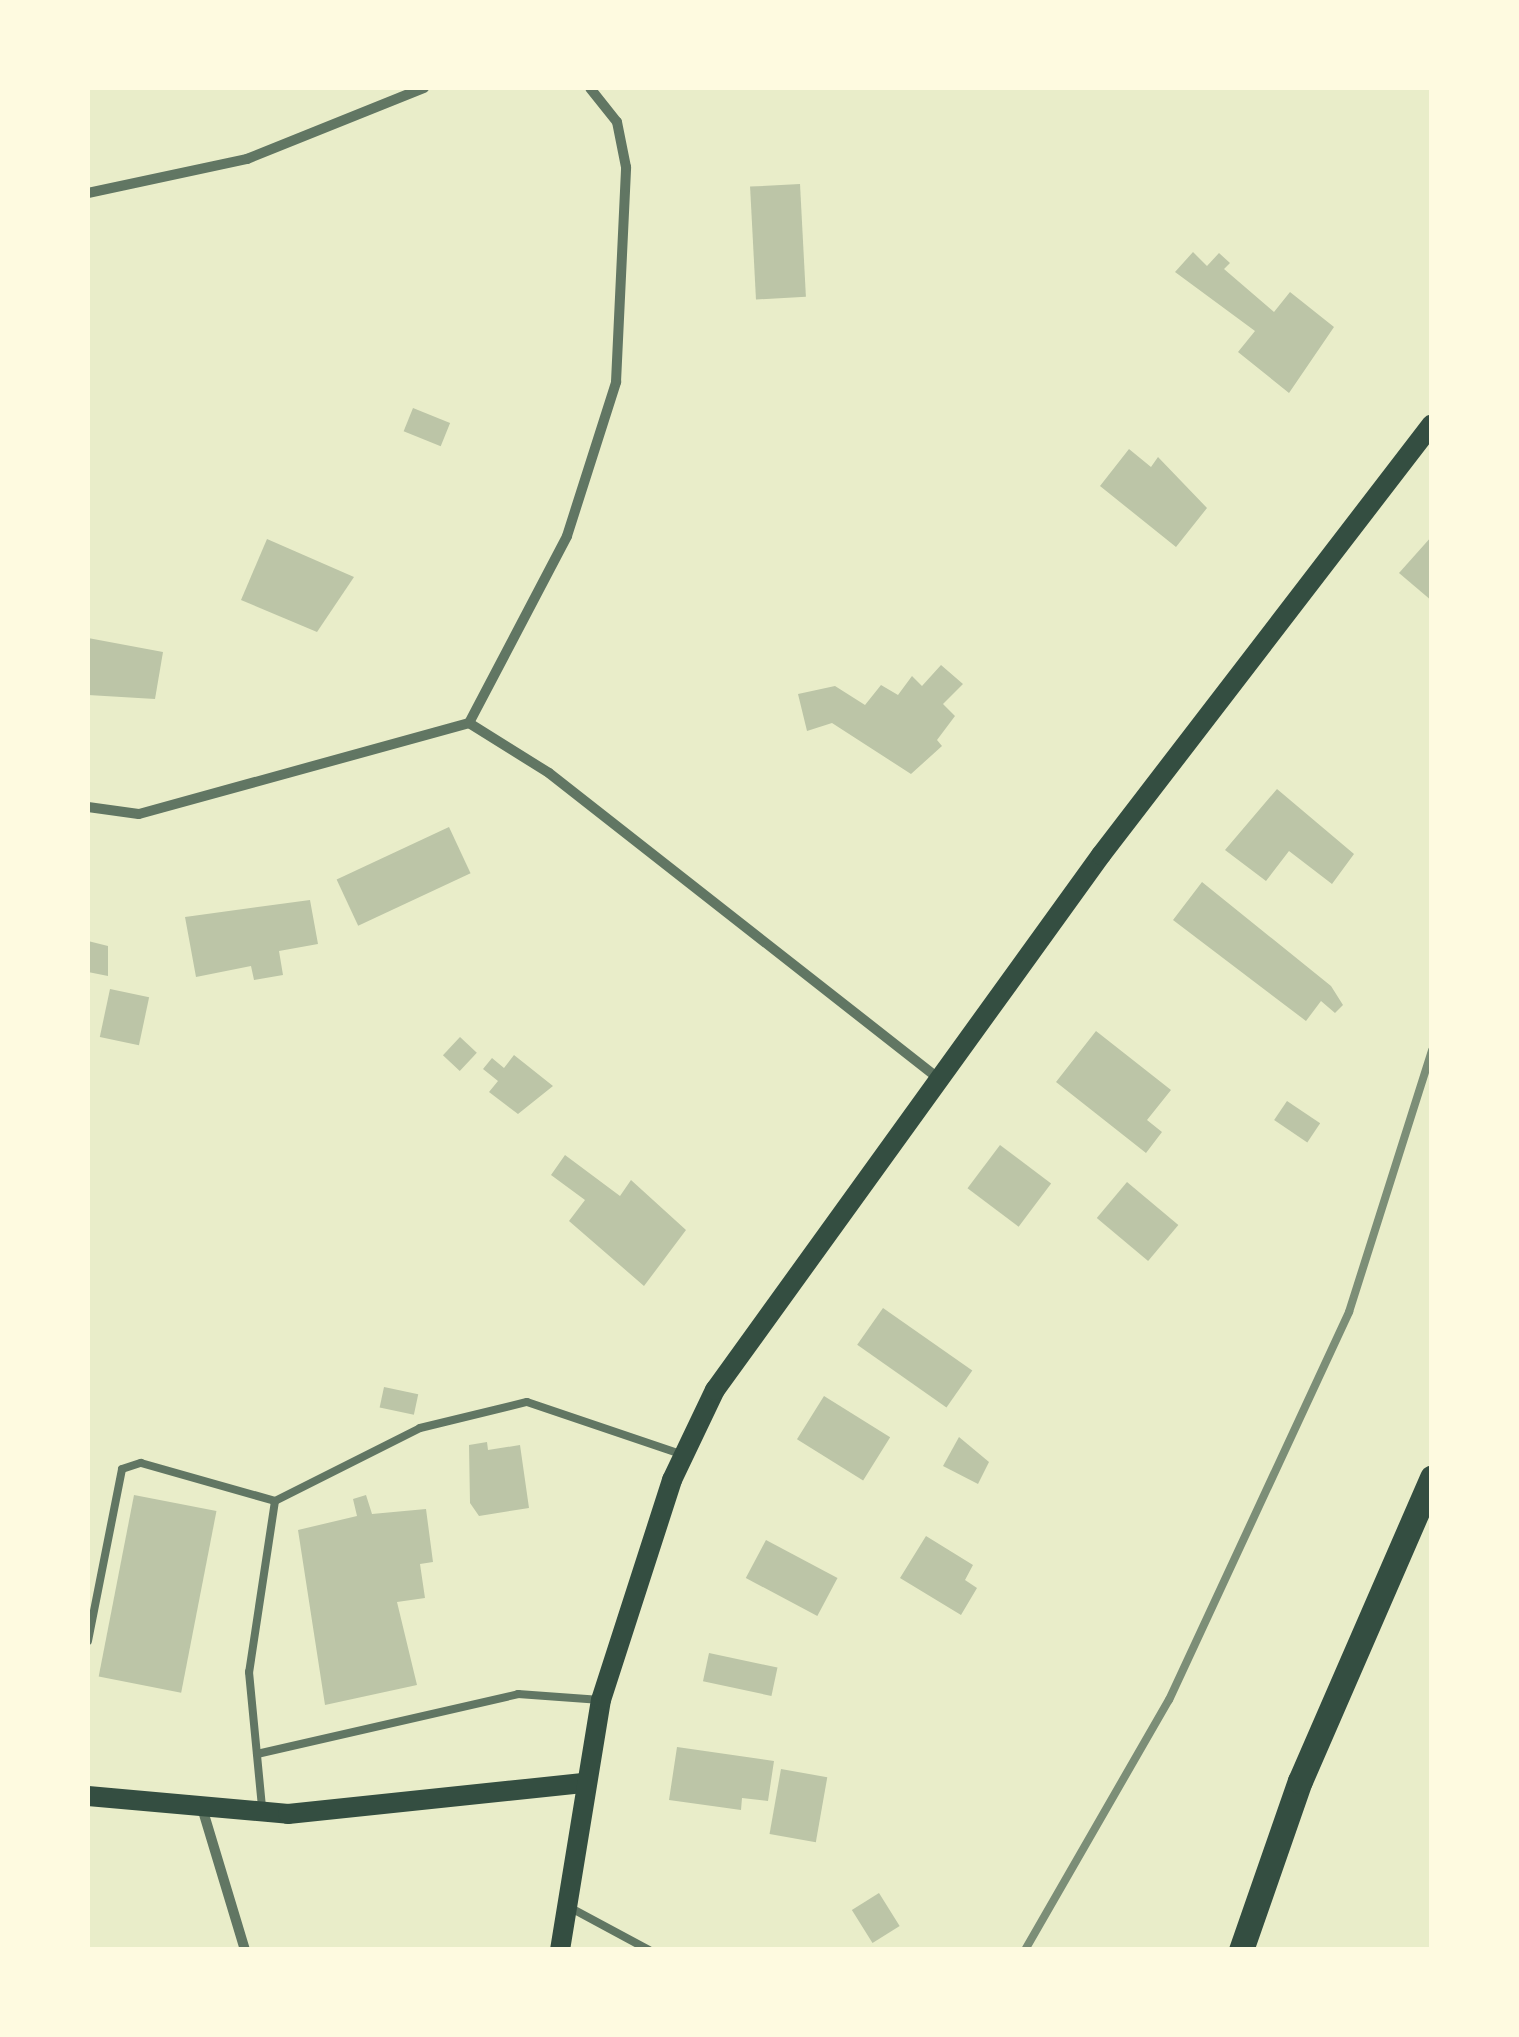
<!DOCTYPE html>
<html>
<head>
<meta charset="utf-8">
<style>
	body { margin:0 }
	#map { position:relative; width:1519px; height:2037px; overflow:hidden; background:#e9edc9; font-family:"Golos Text",sans-serif }
	div>[style] { position:absolute }
	.building>* { inset:0; background:#bcc5a7; transform-origin:0 0 }
	.service>* { height:8px; margin:-4px; padding:0 4px; transform-origin:4px; border-radius:4px; background:#617663 }
	.minor>* { height:10px; margin:-5px; padding:0 5px; transform-origin:5px; border-radius:5px; background:#617663 }
	.secondary>* { height:20px; margin:-10px; padding:0 10px; transform-origin:10px; border-radius:10px; background:#344e41 }
	.primary>* { height:25px; margin:-12.5px; padding:0 12.5px; transform-origin:12.5px; border-radius:12.5px; background:#344e41 }
	.rail>* { height:8px; margin:-4px; padding:0 4px; transform-origin:4px; border-radius:4px; background:#7c8e77 }
	span { translate:-50% -50%; white-space:nowrap; text-align:center; line-height:1.15; -webkit-text-stroke:8px #fefae0; paint-order:stroke }
	.frame { position:absolute; inset:0; border:90px solid #fefae0; pointer-events:none }
</style>
</head>
<body>
<div id="map">
	<div class="building">
		<i style="left:800px;top:184px;width:113px;height:50px;rotate:87deg"></i>
		<i style="clip-path:polygon(1193px 252px,1207px 266px,1219px 253px,1230px 263px,1224px 269px,1274px 312px,1290px 292px,1334px 327px,1289px 393px,1238px 352px,1255px 331px,1175px 272px)"></i>
		<i style="left:413px;top:408px;width:40px;height:25px;rotate:22deg"></i>
		<i style="clip-path:polygon(1129px 449px,1151px 467px,1158px 457px,1207px 508px,1176px 547px,1100px 486px)"></i>
		<i style="clip-path:polygon(1432px 536px,1432px 601px,1399px 573px)"></i>
		<i style="clip-path:polygon(267px 539px,354px 577px,317px 632px,241px 600px)"></i>
		<i style="clip-path:polygon(88px 638px,163px 652px,155px 699px,88px 695px)"></i>
		<i style="clip-path:polygon(941px 665px,963px 684px,943px 704px,955px 716px,937px 740px,942px 746px,911px 774px,832px 723px,807px 731px,798px 694px,835px 686px,865px 705px,881px 685px,898px 695px,912px 676px,922px 686px)"></i>
		<i style="clip-path:polygon(1277px 789px,1354px 854px,1332px 884px,1289px 851px,1266px 881px,1225px 850px)"></i>
		<i style="left:449px;top:827px;width:51px;height:124px;rotate:65deg"></i>
		<i style="clip-path:polygon(1202px 882px,1331px 986px,1343px 1005px,1335px 1013px,1321px 1001px,1306px 1021px,1173px 920px)"></i>
		<i style="clip-path:polygon(310px 900px,318px 944px,279px 951px,283px 975px,254px 980px,251px 966px,196px 977px,185px 917px)"></i>
		<i style="clip-path:polygon(88px 941px,108px 946px,108px 976px,88px 972px)"></i>
		<i style="left:110px;top:989px;width:40px;height:49px;rotate:12deg"></i>
		<i style="clip-path:polygon(1096px 1031px,1171px 1090px,1147px 1120px,1162px 1132px,1146px 1153px,1056px 1082px)"></i>
		<i style="left:460px;top:1037px;width:23px;height:25px;rotate:43deg"></i>
		<i style="clip-path:polygon(514px 1055px,553px 1086px,518px 1114px,489px 1092px,498px 1081px,483px 1069px,492px 1058px,504px 1068px)"></i>
		<i style="left:1287px;top:1101px;width:40px;height:23px;rotate:34deg"></i>
		<i style="left:1000px;top:1145px;width:64px;height:54px;rotate:37deg"></i>
		<i style="clip-path:polygon(565px 1155px,620px 1196px,631px 1180px,686px 1230px,644px 1286px,569px 1221px,585px 1200px,551px 1175px)"></i>
		<i style="left:1127px;top:1182px;width:67px;height:47px;rotate:40deg"></i>
		<i style="left:883px;top:1308px;width:109px;height:45px;rotate:35deg"></i>
		<i style="left:384px;top:1387px;width:35px;height:21px;rotate:12deg"></i>
		<i style="left:824px;top:1396px;width:78px;height:51px;rotate:32deg"></i>
		<i style="clip-path:polygon(959px 1437px,989px 1462px,978px 1484px,943px 1466px)"></i>
		<i style="clip-path:polygon(487px 1442px,488px 1450px,520px 1445px,529px 1508px,479px 1516px,470px 1503px,469px 1445px)"></i>
		<i style="left:134px;top:1495px;width:84px;height:185px;rotate:11deg"></i>
		<i style="clip-path:polygon(366px 1495px,372px 1514px,426px 1509px,433px 1562px,420px 1564px,425px 1598px,397px 1602px,417px 1685px,325px 1705px,298px 1530px,357px 1516px,353px 1499px)"></i>
		<i style="clip-path:polygon(926px 1536px,973px 1565px,965px 1580px,977px 1588px,961px 1615px,900px 1578px)"></i>
		<i style="left:766px;top:1540px;width:81px;height:43px;rotate:28deg"></i>
		<i style="left:709px;top:1653px;width:70px;height:29px;rotate:12deg"></i>
		<i style="clip-path:polygon(677px 1747px,774px 1761px,768px 1801px,742px 1798px,741px 1810px,669px 1800px)"></i>
		<i style="left:781px;top:1769px;width:47px;height:66px;rotate:10deg"></i>
		<i style="left:879px;top:1893px;width:39px;height:32px;rotate:58deg"></i>
	</div>
	<div class="service">
		<i style="left:275px;top:1501px;width:162px;rotate:-26.7deg"></i>
		<i style="left:420px;top:1428px;width:110px;rotate:-13.7deg"></i>
		<i style="left:527px;top:1402px;width:163px;rotate:18.7deg"></i>
		<i style="left:88px;top:1641px;width:175px;rotate:-78.8deg"></i>
		<i style="left:122px;top:1469px;width:20px;rotate:-18deg"></i>
		<i style="left:141px;top:1463px;width:139px;rotate:15.8deg"></i>
		<i style="left:275px;top:1501px;width:173px;rotate:98.6deg"></i>
		<i style="left:249px;top:1672px;width:137px;rotate:84.5deg"></i>
		<i style="left:257px;top:1754px;width:268px;rotate:-12.9deg"></i>
		<i style="left:518px;top:1694px;width:83px;rotate:4.1deg"></i>
		<i style="left:569px;top:1907px;width:91px;rotate:28.3deg"></i>
	</div>
	<div class="minor">
		<i style="left:88px;top:193px;width:163px;rotate:-12.1deg"></i>
		<i style="left:247px;top:159px;width:191px;rotate:-21.9deg"></i>
		<i style="left:469px;top:723px;width:94px;rotate:32deg"></i>
		<i style="left:549px;top:773px;width:494px;rotate:38.1deg"></i>
		<i style="left:88px;top:807px;width:51px;rotate:7.8deg"></i>
		<i style="left:139px;top:814px;width:342px;rotate:-15.4deg"></i>
		<i style="left:469px;top:723px;width:211px;rotate:-62.3deg"></i>
		<i style="left:567px;top:536px;width:162px;rotate:-72.3deg"></i>
		<i style="left:616px;top:382px;width:215px;rotate:-87.3deg"></i>
		<i style="left:626px;top:167px;width:46px;rotate:-101.3deg"></i>
		<i style="left:617px;top:122px;width:43px;rotate:-128.5deg"></i>
		<i style="left:203px;top:1811px;width:145px;rotate:73.2deg"></i>
	</div>
	<div class="secondary">
		<i style="left:88px;top:1796px;width:201px;rotate:5.1deg"></i>
		<i style="left:288px;top:1814px;width:299px;rotate:-6deg"></i>
		<i style="left:560px;top:1950px;width:253px;rotate:-80.7deg"></i>
		<i style="left:601px;top:1700px;width:231px;rotate:-72.1deg"></i>
		<i style="left:672px;top:1480px;width:100px;rotate:-64.5deg"></i>
		<i style="left:715px;top:1390px;width:660px;rotate:-54.19deg"></i>
		<i style="left:1101px;top:855px;width:543px;rotate:-52.48deg"></i>
	</div>
	<div class="primary">
		<i style="left:1241px;top:1950px;width:179px;rotate:-70.8deg"></i>
		<i style="left:1300px;top:1781px;width:331px;rotate:-66.5deg"></i>
	</div>
	<div class="rail">
		<i style="left:1025px;top:1950px;width:289px;rotate:-60.1deg"></i>
		<i style="left:1169px;top:1700px;width:428px;rotate:-65.1deg"></i>
		<i style="left:1349px;top:1312px;width:275px;rotate:-72.4deg"></i>
	</div>
	<div class="frame"></div>
</div>
</body>
</html>
